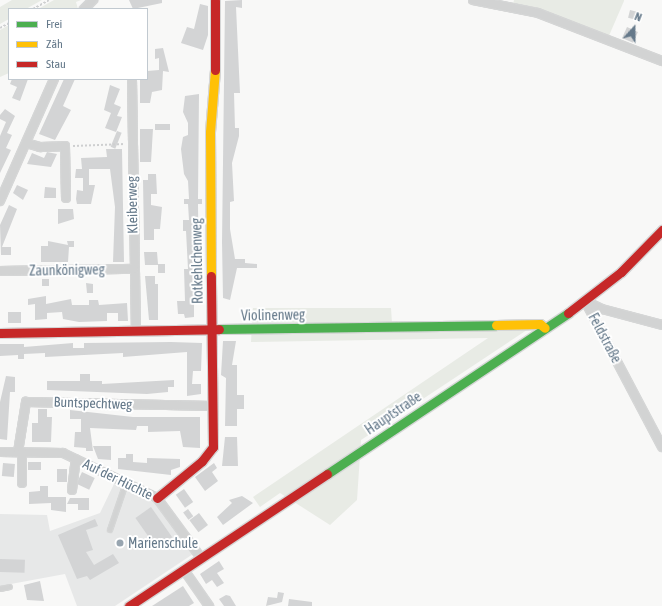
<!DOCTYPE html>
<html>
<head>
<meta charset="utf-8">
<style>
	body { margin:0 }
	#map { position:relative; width:662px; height:606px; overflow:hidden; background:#f8f8f7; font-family:"Asap Condensed",sans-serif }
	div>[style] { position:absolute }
	.built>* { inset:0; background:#e7e8e8 }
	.green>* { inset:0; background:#e8ebe5 }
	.building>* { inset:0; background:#d3d4d5; transform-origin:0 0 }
	.path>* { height:1.5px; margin-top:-0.75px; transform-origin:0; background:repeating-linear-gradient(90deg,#cecfd0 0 2px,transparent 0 4px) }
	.roads { filter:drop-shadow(1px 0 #d5d6d6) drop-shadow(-1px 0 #d5d6d6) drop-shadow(0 1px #d5d6d6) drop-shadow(0 -1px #d5d6d6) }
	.lane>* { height:4px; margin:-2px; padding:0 2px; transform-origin:2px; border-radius:2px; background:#d2d3d3 }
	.street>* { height:8px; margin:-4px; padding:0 4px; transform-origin:4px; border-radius:4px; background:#d2d3d3 }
	.fast>* { height:9px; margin:-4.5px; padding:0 4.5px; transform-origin:4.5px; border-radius:4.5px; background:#4caf50 }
	.slow>* { height:9px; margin:-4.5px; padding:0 4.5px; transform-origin:4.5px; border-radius:4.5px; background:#ffc107 }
	.jam>* { height:9px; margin:-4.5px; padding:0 4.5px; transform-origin:4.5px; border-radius:4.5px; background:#c62828 }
	.dots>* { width:11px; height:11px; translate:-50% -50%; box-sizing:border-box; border:2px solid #fff; border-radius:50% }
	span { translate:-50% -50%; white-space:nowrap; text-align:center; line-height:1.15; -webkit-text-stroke:4px #fff; paint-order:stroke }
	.street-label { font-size:14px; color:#65798a }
	.poi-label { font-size:14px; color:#65798a }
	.left { translate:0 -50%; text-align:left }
	.legend { position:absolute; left:8px; top:8px; width:140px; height:72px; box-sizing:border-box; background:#fff; border:1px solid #c1c9d0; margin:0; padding:5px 7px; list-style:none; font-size:12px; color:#65798a }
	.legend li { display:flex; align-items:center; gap:8px; height:20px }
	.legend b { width:20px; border:1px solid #c1c9d0 }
	.north { position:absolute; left:614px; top:8px; width:40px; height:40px; -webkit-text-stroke:3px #fff; paint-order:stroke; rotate:21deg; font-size:11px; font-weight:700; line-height:16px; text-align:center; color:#65798a }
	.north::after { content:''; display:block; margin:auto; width:14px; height:18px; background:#65798a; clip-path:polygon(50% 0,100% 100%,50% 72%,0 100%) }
</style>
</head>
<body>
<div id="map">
	<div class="built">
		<i style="clip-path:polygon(114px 484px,161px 506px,193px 554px,115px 606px,77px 606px,65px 574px,0 586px,0 514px,47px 515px,50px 531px,100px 513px)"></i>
	</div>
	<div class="green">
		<i style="clip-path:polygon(12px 0,42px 0,26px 9px,9px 9px,9px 19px,0 24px,0 7px)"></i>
		<i style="clip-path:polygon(54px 0,81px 0,76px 2px,78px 9px,38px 9px)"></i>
		<i style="clip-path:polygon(514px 0,624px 0,624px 1px,608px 38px,513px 4px)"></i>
		<i style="clip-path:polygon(9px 25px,9px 73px,0 77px,0 30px)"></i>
		<i style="clip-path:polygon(253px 308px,391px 308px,392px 323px,542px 320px,361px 440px,357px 500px,330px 525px,280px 493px,260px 507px,253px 497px,488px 338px,251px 342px)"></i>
	</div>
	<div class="building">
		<i style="clip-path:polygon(129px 0,162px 0,162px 3px,133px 9px)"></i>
		<i style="clip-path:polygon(242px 0,242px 8px,236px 7px,240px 93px,234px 93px,235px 128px,239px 128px,239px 136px,232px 163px,234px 201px,230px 202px,230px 229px,235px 259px,245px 259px,245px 263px,257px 264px,257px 268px,237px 268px,230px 300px,223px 298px,222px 242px,225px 1px)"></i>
		<i style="clip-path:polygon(200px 4px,208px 6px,208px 35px,203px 50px,181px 43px,187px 27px,194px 29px)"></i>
		<i style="left:630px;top:10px;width:12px;height:8px;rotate:14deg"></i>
		<i style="left:627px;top:27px;width:12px;height:12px;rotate:24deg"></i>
		<i style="clip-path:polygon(163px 48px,169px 72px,163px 71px,162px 90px,152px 92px,150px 103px,140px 103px,140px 79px,147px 79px,147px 71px,159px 70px,159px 58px,155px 59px,155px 49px)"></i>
		<i style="clip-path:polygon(12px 79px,28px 79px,20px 101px,12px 98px,17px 87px,10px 84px)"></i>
		<i style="clip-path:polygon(64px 79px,75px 79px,63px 106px,71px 110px,55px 140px,39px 134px)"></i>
		<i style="clip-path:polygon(110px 85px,120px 89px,114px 104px,121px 107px,117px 116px,122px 117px,116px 132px,105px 128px,111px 113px,104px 110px)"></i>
		<i style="clip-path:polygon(199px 94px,198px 199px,202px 199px,202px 204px,198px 204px,199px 296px,194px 296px,194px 317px,185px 318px,184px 314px,178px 314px,177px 301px,185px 301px,184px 269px,188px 269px,186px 231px,183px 231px,183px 220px,189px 220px,188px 204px,184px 204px,184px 199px,189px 199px,188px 181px,184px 174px,181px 149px,183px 137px,188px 135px,188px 123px,183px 112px,185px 96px)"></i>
		<i style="clip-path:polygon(5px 109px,15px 116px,7px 133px,12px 135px,6px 148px,11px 150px,0 173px,0 136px,6px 122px,0 119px,0 115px)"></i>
		<i style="left:170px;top:124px;width:6px;height:15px;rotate:90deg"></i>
		<i style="clip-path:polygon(140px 129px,153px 129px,151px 162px,140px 162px)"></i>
		<i style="left:117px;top:131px;width:5px;height:17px;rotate:22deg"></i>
		<i style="clip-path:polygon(106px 149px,122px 149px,124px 262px,113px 262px,115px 207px,110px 169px,89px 169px,89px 185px,95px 185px,91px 204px,77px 204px,76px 199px,77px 190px,83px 191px,83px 178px,75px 178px,76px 169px,82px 169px,81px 158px,107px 157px)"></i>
		<i style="clip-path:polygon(47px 152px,57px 154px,51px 167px,27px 164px,32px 153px,44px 158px)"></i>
		<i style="clip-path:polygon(148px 174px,156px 174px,157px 194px,151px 194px,151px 205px,162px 207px,160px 229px,154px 229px,154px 240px,144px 240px,143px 180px,148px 180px)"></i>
		<i style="clip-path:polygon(17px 185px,28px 190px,23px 200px,13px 193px)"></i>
		<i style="clip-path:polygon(45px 187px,56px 188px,56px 198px,44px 198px)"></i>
		<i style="clip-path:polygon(9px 205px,17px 209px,2px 247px,11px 247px,11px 255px,1px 255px,0 225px)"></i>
		<i style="clip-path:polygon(58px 209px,73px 209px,74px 219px,58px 224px)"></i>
		<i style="clip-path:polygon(48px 241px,68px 245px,67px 241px,74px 241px,74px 247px,69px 247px,68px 262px,41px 262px,41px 246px,48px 246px)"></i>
		<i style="clip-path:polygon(144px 252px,157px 252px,158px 264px,165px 264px,165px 273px,158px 273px,158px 265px,145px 265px)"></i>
		<i style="clip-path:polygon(145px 276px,155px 276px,155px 284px,158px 284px,158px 320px,149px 320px)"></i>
		<i style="left:42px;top:279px;width:7px;height:7px"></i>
		<i style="clip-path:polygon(86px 283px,93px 284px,93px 293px,87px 293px)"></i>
		<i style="clip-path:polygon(46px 296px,46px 304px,71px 299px,72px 305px,89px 305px,89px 300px,98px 300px,99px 305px,127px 303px,128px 321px,118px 321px,118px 313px,107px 313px,107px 321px,79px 322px,63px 319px,62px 312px,47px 313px,47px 319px,35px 320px,35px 304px,28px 305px,28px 299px)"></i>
		<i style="left:8px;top:312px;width:13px;height:11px"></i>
		<i style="clip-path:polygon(223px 341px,236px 341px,232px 365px,237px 365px,237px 395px,244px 395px,244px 409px,237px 409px,237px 426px,225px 426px,226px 378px,221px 375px)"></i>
		<i style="clip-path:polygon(171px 342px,202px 343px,201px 371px,193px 371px,192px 384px,201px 384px,201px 394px,187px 396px,187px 352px,123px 357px,123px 353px,45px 357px,45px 353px,24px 354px,24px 359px,18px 359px,18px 355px,0 356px,0 344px,24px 344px,24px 347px,73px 343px,73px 348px,84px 348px,84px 343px)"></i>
		<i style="clip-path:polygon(80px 374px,90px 374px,90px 381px,102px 381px,102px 384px,174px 380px,174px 387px,168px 387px,168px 392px,147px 394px,47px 390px,47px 381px,80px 381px)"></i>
		<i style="clip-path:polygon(6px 376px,15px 377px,15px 392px,10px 392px,7px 440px,0 439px,0 402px)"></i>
		<i style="clip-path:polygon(38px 409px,47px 409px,47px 417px,52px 417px,51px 442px,32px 442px,32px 423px,38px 423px)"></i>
		<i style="clip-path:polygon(70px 410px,133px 417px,200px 417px,200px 448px,183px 447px,180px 431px,148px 432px,148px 426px,137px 426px,136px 430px,90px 428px,93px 451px,86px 451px,86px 448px,74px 447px,75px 432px,81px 432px,81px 419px,70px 419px)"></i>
		<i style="clip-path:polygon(225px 437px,237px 437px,238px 466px,222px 466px)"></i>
		<i style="clip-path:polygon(93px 446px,111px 446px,111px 460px,98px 459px)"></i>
		<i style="clip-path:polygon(126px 454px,133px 454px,133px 462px,147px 463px,147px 458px,180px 459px,180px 467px,171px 470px,171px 475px,118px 469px,118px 458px,126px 458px)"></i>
		<i style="left:28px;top:462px;width:13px;height:8px"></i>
		<i style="left:3px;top:463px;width:12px;height:13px;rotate:5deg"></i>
		<i style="clip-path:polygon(214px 463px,217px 468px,212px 472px,218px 481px,205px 491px,195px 477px)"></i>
		<i style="left:57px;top:469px;width:10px;height:13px"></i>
		<i style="left:82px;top:472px;width:14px;height:13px;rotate:25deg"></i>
		<i style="clip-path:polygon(40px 486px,48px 486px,48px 497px,66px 497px,66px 512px,51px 510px,51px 503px,29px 504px,29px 492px,40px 491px)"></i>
		<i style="left:184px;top:489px;width:16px;height:10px;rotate:55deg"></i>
		<i style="clip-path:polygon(242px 496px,253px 503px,223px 525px,217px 517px,232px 503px,229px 500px)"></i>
		<i style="clip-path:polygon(70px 498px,89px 498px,89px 510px,78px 510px,78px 504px,67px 504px)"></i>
		<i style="left:151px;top:507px;width:37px;height:19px;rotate:55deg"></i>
		<i style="left:188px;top:509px;width:9px;height:6px;rotate:54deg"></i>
		<i style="left:199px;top:513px;width:15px;height:12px;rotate:53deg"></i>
		<i style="clip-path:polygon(95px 519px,98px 526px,86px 530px,93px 550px,86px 552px,94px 565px,113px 554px,119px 563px,90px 580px,87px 576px,77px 579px,58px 535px)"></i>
		<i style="left:0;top:559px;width:25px;height:13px;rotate:2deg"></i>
		<i style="clip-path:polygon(219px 561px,224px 569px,217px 573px,224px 583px,217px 587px,212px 580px,206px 584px,200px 574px)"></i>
		<i style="clip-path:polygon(40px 581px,44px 601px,27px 600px,24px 585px)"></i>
		<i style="clip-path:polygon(183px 586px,194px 603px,189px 606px,152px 606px)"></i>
		<i style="clip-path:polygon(278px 592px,284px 593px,282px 602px,266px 606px,268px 597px,277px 598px)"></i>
		<i style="clip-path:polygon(226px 595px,230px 596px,236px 606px,224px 606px,219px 599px)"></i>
		<i style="clip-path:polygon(289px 599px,312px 602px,312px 606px,288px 606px)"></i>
	</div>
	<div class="path">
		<i style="left:33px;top:9px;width:18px;rotate:-29deg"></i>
		<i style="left:0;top:28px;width:10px;rotate:-29deg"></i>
		<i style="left:73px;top:146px;width:52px;rotate:-2.2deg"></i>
	</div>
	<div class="roads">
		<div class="lane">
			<i style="left:110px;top:530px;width:50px;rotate:-71.2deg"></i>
			<i style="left:0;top:589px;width:10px;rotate:-11deg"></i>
		</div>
		<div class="street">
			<i style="left:473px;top:0;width:66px;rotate:11.3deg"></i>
			<i style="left:538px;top:13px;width:133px;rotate:21.2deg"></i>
			<i style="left:84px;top:9px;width:13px;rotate:-45deg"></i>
			<i style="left:132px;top:79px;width:252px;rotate:89.1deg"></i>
			<i style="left:26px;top:143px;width:15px;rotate:16deg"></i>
			<i style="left:40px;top:147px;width:25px;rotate:-2deg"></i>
			<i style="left:65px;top:146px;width:52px;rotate:88.9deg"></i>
			<i style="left:0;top:201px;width:133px;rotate:-66.1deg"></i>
			<i style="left:0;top:271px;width:134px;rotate:-0.9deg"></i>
			<i style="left:585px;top:301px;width:165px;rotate:62.2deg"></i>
			<i style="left:585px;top:301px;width:19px;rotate:25deg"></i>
			<i style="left:602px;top:309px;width:62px;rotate:14.9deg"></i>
			<i style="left:0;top:452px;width:63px;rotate:0.9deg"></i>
			<i style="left:63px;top:453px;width:104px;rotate:25.6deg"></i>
			<i style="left:157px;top:498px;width:74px;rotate:53.7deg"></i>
			<i style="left:18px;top:452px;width:51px;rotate:-80.9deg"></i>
			<i style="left:26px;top:402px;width:186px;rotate:1.2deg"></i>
			<i style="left:22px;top:483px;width:31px;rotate:-90deg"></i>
			<i style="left:72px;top:490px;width:31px;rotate:-83deg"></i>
			<i style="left:184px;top:570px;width:44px;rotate:55.2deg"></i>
		</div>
		<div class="fast">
			<i style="left:219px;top:329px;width:277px;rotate:-0.8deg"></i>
			<i style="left:327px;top:474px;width:290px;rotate:-33.7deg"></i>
		</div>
		<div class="slow">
			<i style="left:211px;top:276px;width:144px;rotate:-90.4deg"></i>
			<i style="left:210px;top:132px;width:62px;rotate:-85.4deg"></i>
			<i style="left:496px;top:325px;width:44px;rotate:-1.3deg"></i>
			<i style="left:540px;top:324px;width:6px;rotate:39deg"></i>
		</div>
		<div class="jam">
			<i style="left:215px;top:0;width:70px;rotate:90deg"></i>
			<i style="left:568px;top:313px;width:67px;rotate:-37.7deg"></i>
			<i style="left:621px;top:272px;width:59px;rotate:-45.7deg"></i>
			<i style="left:0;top:333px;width:219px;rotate:-1deg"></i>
			<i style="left:157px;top:498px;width:58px;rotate:-39.4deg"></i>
			<i style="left:202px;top:461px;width:18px;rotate:-52deg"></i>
			<i style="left:213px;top:447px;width:171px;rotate:-90.7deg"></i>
			<i style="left:129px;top:606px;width:238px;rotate:-33.7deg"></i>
		</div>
	</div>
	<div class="dots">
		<i style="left:120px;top:543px;background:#98a5b0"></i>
	</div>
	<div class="street-label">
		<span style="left:132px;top:205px;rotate:-91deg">Kleiberweg</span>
		<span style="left:197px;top:261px;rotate:-91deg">Rotkehlchenweg</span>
		<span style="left:67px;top:270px;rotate:-1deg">Zaunkönigweg</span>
		<span style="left:273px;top:315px;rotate:-1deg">Violinenweg</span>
		<span style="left:605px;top:338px;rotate:62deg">Feldstraße</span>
		<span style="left:93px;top:403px;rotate:2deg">Buntspechtweg</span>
		<span style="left:393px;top:413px;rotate:-34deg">Hauptstraße</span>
		<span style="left:118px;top:479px;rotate:26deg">Auf der Hüchte</span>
	</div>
	<div class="poi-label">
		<span class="left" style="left:128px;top:543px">Marienschule</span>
	</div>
	<ul class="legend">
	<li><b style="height:5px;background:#4caf50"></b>Frei</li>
	<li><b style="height:5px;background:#ffc107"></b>Zäh</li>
	<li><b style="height:5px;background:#c62828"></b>Stau</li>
	</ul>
	<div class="north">N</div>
</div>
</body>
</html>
